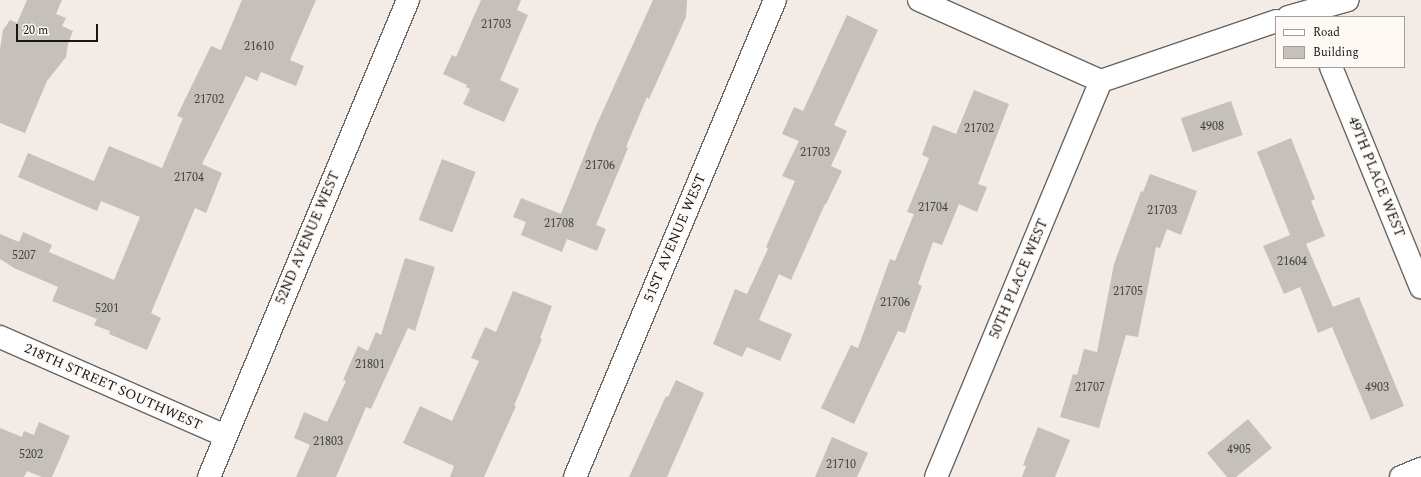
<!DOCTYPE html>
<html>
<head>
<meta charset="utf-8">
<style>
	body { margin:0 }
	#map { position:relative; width:1421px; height:477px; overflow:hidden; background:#f2ebe6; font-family:Spectral,serif }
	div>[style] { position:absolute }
	.building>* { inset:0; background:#c6c0ba; transform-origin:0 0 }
	.roads { filter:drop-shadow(1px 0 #6a6560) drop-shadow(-1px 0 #6a6560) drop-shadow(0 1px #6a6560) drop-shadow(0 -1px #6a6560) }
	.minor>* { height:22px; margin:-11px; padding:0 11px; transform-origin:11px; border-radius:11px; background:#fff }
	.tertiary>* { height:22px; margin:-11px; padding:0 11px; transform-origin:11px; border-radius:11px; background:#fff }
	span { translate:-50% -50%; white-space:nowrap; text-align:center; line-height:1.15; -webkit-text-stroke:3px #fef9f4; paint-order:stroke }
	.number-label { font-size:12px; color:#44413e }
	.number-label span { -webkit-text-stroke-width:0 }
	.street-label { font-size:14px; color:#191715 }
	.legend { position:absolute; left:1275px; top:16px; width:130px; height:52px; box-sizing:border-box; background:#fef9f4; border:1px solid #a29f9b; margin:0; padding:5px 7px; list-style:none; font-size:12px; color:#191715 }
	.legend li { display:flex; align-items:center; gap:8px; height:20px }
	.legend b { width:20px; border:1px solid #a29f9b }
	.scale { position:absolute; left:16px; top:24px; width:82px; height:18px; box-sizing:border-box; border:2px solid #191715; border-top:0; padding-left:5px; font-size:12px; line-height:14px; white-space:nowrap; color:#191715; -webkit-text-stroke:3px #fef9f4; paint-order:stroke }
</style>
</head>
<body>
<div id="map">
	<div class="building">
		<i style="clip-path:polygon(27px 0,62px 0,56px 14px,66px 18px,62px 26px,73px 31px,68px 44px,66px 57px,47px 81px,25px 133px,0 123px,0 49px,3px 30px,10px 20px,17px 23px)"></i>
		<i style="clip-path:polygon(242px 0,316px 0,290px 60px,304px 66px,296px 86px,261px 72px,257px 81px,246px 76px,202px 164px,222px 173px,206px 213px,195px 208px,151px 313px,161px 318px,147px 350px,109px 334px,110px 331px,94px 325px,97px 319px,52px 301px,58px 287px,14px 268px,0 259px,0 234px,19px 242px,23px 232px,52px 245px,49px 252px,114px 280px,140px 217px,101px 201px,97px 211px,18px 177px,28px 153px,94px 181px,109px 146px,162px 168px,183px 118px,177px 116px,211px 46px,221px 50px)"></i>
		<i style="clip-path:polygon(481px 0,521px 0,517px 10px,528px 15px,500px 80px,519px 89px,504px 122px,463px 104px,470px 89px,466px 87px,467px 85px,443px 74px,452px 55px,456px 57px)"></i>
		<i style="clip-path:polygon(653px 0,687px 0,686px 17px,649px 99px,647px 97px,626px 147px,628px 148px,596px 225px,606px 229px,597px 251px,567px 239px,562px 252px,521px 235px,526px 222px,513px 217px,521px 198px,561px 214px,596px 126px)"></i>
		<i style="clip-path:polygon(847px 15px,878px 30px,834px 125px,847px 131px,831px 166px,842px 171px,826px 204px,825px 204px,791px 280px,779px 274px,759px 320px,792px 334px,780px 361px,747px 347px,742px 357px,713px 344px,735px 289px,747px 294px,768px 249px,766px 247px,795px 181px,782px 176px,799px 141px,782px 134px,794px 107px,803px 111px)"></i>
		<i style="clip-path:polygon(974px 90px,1009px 104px,978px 184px,987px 187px,977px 212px,959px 204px,942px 245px,933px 242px,918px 284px,922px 286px,905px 333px,898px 331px,854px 424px,821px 408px,851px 345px,858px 348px,890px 259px,895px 261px,914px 214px,907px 212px,929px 158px,922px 155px,933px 125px,956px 134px)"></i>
		<i style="left:1231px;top:101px;width:36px;height:53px;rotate:71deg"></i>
		<i style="clip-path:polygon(1291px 138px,1315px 199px,1311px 201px,1325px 236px,1306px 244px,1333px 307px,1359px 297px,1404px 406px,1371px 420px,1332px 327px,1318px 333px,1300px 287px,1284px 294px,1263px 246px,1290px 235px,1257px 152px)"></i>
		<i style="left:442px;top:159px;width:36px;height:65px;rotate:21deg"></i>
		<i style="clip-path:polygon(1150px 174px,1197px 191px,1181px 235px,1167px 229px,1160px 248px,1156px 247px,1138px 337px,1126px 335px,1099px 428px,1060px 417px,1073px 374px,1077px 375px,1084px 349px,1097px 352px,1114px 264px,1141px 191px,1143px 192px)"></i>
		<i style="clip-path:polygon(405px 258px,435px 267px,415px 331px,408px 328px,371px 409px,366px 407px,336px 477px,296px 477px,310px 445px,294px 438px,304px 412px,327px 422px,346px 381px,343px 380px,358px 346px,368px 351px,376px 332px,381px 335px)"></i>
		<i style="clip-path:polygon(513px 291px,552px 306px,540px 338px,542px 339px,514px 406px,516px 406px,484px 477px,450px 477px,454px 466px,403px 443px,420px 406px,452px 421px,479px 361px,471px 358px,485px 327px,496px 332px)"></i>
		<i style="clip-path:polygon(676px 380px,704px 393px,667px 477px,629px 477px,666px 396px,668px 397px)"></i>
		<i style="clip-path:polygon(1248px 419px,1272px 448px,1236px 477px,1227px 477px,1207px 453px)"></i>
		<i style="clip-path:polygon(39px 422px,70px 436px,52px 477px,42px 477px,27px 471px,24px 477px,0 477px,0 428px,22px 437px,24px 431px,34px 435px)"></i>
		<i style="clip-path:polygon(1038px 427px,1070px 440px,1055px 477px,1022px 477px,1026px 466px,1023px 465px)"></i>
		<i style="clip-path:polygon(832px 437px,868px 453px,857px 477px,815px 477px)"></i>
	</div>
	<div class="roads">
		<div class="minor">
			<i style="left:1331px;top:67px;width:238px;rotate:67.8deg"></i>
			<i style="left:0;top:337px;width:246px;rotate:23.7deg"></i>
			<i style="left:575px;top:477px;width:517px;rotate:-67.25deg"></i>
			<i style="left:936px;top:477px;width:429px;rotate:-67.4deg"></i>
			<i style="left:1401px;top:477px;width:22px;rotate:-22deg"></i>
		</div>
		<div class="tertiary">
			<i style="left:919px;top:0;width:199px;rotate:24deg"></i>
			<i style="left:1101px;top:81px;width:185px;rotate:-18.9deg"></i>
			<i style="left:1288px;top:17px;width:62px;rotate:-15.8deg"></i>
			<i style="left:209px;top:477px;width:517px;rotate:-67.35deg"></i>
		</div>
	</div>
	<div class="number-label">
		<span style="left:496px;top:25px">21703</span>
		<span style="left:259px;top:47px">21610</span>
		<span style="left:209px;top:100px">21702</span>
		<span style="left:1212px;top:127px">4908</span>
		<span style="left:979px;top:129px">21702</span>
		<span style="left:815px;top:153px">21703</span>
		<span style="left:600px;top:166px">21706</span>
		<span style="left:189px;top:178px">21704</span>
		<span style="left:933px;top:208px">21704</span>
		<span style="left:1162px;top:211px">21703</span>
		<span style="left:559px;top:224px">21708</span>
		<span style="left:24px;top:256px">5207</span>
		<span style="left:1292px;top:262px">21604</span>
		<span style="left:1128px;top:292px">21705</span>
		<span style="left:895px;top:303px">21706</span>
		<span style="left:107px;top:309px">5201</span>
		<span style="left:370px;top:365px">21801</span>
		<span style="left:1090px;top:388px">21707</span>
		<span style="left:1377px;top:388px">4903</span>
		<span style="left:328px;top:442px">21803</span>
		<span style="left:1239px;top:450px">4905</span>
		<span style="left:31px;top:455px">5202</span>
		<span style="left:841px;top:465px">21710</span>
	</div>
	<div class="street-label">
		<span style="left:1376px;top:177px;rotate:68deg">49TH PLACE WEST</span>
		<span style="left:308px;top:238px;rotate:-67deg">52ND AVENUE WEST</span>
		<span style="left:675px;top:238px;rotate:-67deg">51ST AVENUE WEST</span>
		<span style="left:1019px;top:279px;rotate:-67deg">50TH PLACE WEST</span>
		<span style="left:113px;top:387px;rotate:24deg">218TH STREET SOUTHWEST</span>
	</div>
	<ul class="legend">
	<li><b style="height:5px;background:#fff"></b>Road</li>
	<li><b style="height:11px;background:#c6c0ba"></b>Building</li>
	</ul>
	<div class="scale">20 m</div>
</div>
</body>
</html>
